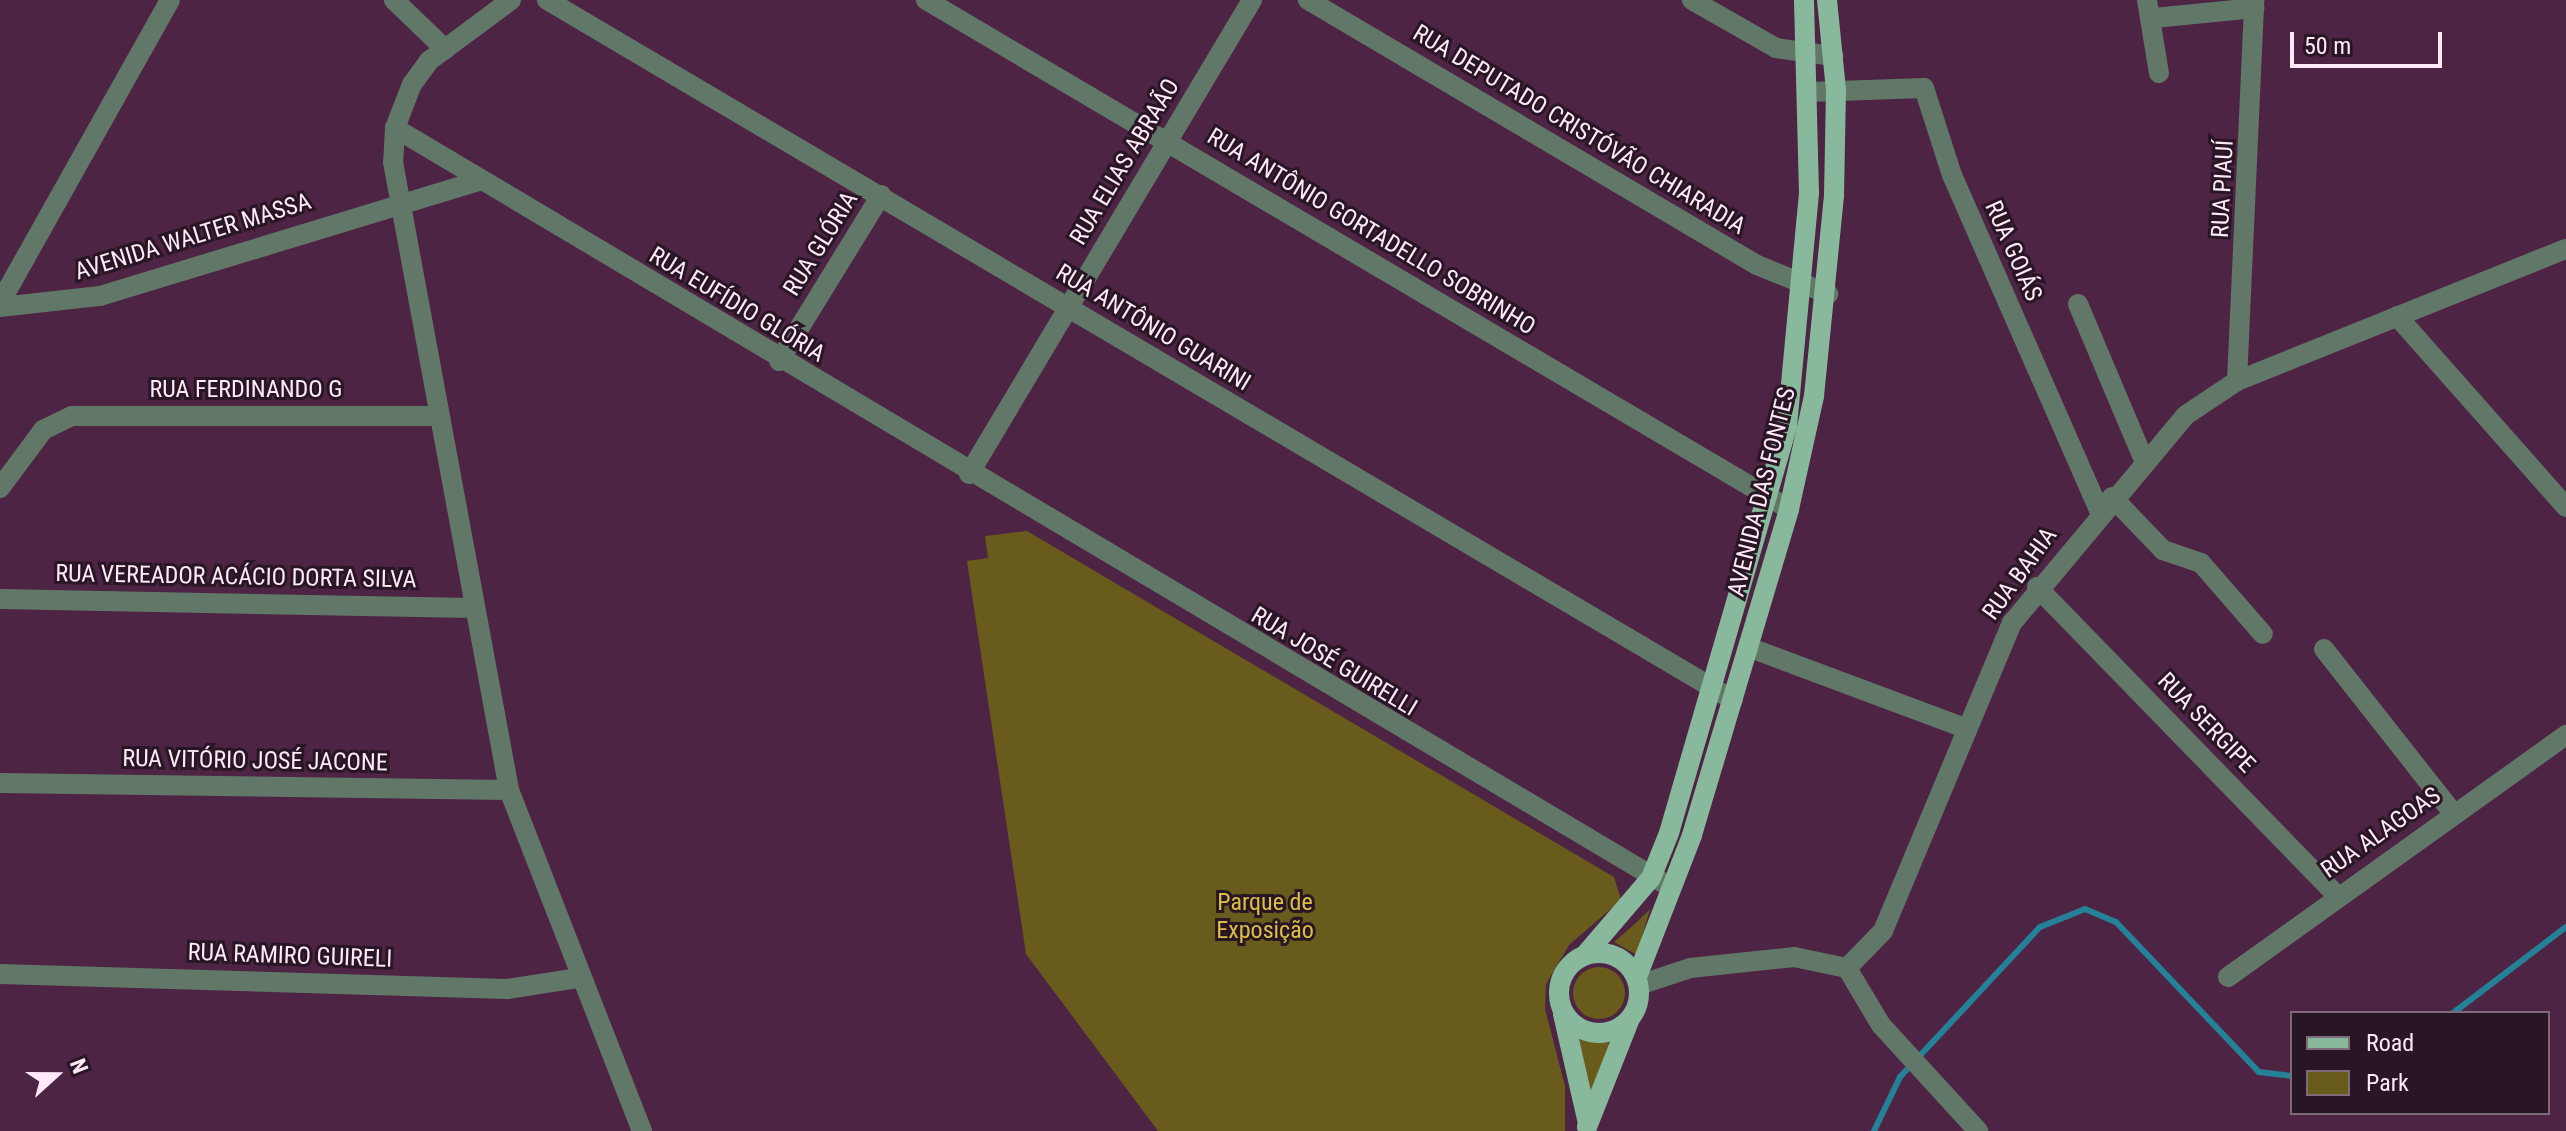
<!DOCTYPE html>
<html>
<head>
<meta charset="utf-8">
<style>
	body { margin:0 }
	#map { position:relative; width:2566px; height:1131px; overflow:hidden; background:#4e2444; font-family:"Roboto Condensed",sans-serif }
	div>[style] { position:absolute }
	.green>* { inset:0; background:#685b1b }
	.round { border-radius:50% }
	.stream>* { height:6px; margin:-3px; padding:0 3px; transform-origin:3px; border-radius:3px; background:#248197 }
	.minor>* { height:20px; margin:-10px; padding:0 10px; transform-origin:10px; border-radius:10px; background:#617869 }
	.major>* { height:20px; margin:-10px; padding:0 10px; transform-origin:10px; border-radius:10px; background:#89b99c }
	.major>.ring { margin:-10px; padding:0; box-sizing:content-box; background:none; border:20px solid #89b99c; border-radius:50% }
	span { translate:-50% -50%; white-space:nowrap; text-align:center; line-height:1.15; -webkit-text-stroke:6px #291624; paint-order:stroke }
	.street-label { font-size:24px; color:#ffe9f8 }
	.park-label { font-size:24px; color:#dac045 }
	.legend { position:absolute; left:2290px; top:1011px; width:260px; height:104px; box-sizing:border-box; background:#291624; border:2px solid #7f6a79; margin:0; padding:10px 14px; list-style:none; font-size:24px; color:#ffe9f8 }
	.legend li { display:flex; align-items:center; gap:16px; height:40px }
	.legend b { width:40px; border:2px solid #7f6a79 }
	.north { position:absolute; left:16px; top:1035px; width:80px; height:80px; -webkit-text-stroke:6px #291624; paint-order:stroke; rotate:69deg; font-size:22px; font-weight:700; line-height:32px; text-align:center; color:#ffe9f8 }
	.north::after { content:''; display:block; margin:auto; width:28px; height:36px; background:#ffe9f8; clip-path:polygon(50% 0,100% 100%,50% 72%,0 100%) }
	.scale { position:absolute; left:2290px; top:32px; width:152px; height:36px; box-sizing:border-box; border:4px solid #ffe9f8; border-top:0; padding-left:10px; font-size:24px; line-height:28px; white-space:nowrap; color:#ffe9f8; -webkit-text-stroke:6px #291624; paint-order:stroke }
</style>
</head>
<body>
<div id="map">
	<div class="green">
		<i style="clip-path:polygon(1027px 531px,1614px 877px,1621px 900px,1569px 945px,1546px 984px,1545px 1009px,1565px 1086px,1565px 1131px,1158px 1131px,1026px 954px,967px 561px,988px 558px,985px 536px)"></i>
		<i style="clip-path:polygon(1650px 909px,1637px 955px,1614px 942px,1637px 922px)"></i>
		<i class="round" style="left:1573px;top:967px;width:52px;height:52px"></i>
		<i style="clip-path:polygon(1577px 1038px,1610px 1043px,1590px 1104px)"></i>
	</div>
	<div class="stream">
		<i style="left:2453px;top:1013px;width:142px;rotate:-37.3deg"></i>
		<i style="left:1874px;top:1131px;width:60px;rotate:-64.3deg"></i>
		<i style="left:1900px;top:1077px;width:205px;rotate:-47deg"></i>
		<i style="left:2040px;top:927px;width:48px;rotate:-21.8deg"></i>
		<i style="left:2085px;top:909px;width:34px;rotate:23deg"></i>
		<i style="left:2116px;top:922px;width:207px;rotate:46.4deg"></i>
		<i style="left:2259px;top:1072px;width:33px;rotate:7deg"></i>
	</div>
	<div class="minor">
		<i style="left:394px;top:0;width:71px;rotate:43.9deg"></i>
		<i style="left:511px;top:0;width:102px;rotate:143.4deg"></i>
		<i style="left:429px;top:61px;width:29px;rotate:126deg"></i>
		<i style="left:412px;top:84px;width:47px;rotate:111.1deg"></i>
		<i style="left:395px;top:128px;width:34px;rotate:93deg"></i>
		<i style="left:393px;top:162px;width:639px;rotate:79.53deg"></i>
		<i style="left:509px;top:790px;width:366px;rotate:68.7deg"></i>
		<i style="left:547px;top:0;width:1377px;rotate:30.55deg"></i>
		<i style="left:926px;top:0;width:1002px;rotate:30.53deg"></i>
		<i style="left:1308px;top:0;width:521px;rotate:30.55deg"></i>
		<i style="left:1757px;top:265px;width:77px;rotate:22.2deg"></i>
		<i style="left:1692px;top:0;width:97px;rotate:29.7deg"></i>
		<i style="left:1776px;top:48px;width:58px;rotate:8deg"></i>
		<i style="left:2147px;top:0;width:74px;rotate:80.7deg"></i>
		<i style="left:2154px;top:18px;width:101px;rotate:-5.7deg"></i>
		<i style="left:1809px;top:92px;width:115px;rotate:-2deg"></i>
		<i style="left:1924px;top:88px;width:91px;rotate:72.2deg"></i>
		<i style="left:1952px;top:175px;width:368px;rotate:66.3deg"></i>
		<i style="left:395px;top:128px;width:1480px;rotate:30.76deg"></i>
		<i style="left:0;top:303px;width:347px;rotate:-60.7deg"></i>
		<i style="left:2078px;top:304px;width:167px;rotate:67.1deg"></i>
		<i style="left:0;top:307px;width:101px;rotate:-6.3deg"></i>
		<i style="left:100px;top:296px;width:395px;rotate:-16.9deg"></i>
		<i style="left:2397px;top:316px;width:255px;rotate:48.5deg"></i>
		<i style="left:779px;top:361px;width:195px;rotate:-58.4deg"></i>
		<i style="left:2237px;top:381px;width:381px;rotate:-87.4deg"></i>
		<i style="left:969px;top:474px;width:552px;rotate:-59.16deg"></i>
		<i style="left:0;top:488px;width:72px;rotate:-53.4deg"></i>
		<i style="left:43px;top:430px;width:32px;rotate:-26deg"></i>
		<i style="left:72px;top:416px;width:367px"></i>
		<i style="left:2112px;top:497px;width:74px;rotate:46.1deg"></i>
		<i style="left:2163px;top:550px;width:40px;rotate:18.9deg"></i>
		<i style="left:2201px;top:563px;width:94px;rotate:48.9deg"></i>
		<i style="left:2037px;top:587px;width:431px;rotate:45.8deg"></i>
		<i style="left:0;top:599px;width:472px;rotate:1.1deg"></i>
		<i style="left:1748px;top:647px;width:234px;rotate:20.5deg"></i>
		<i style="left:2324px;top:649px;width:210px;rotate:51.8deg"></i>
		<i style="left:0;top:783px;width:509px;rotate:0.79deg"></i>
		<i style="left:1847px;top:968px;width:52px;rotate:-45.8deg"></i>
		<i style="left:1883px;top:931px;width:334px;rotate:-67.3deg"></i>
		<i style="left:2012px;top:623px;width:271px;rotate:-50.1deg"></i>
		<i style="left:2186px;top:415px;width:61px;rotate:-33.7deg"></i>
		<i style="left:2237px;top:381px;width:354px;rotate:-21.9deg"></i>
		<i style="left:1847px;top:968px;width:66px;rotate:59.2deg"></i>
		<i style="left:1881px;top:1025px;width:144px;rotate:47.5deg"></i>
		<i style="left:0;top:974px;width:507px;rotate:1.69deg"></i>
		<i style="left:507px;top:989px;width:71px;rotate:-8.9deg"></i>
		<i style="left:2228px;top:977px;width:416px;rotate:-35.6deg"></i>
		<i style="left:1639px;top:985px;width:54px;rotate:-18.4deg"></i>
		<i style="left:1690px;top:968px;width:105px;rotate:-6deg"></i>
		<i style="left:1794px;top:957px;width:54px;rotate:11.7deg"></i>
	</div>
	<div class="major">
		<i class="ring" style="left:1559px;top:953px;width:60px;height:60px"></i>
		<i style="left:1585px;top:955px;width:101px;rotate:-49.4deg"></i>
		<i style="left:1651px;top:878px;width:48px;rotate:-68.2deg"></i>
		<i style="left:1669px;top:833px;width:424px;rotate:-73.8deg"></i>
		<i style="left:1787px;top:426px;width:235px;rotate:-84.6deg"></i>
		<i style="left:1809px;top:192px;width:192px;rotate:-91.5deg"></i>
		<i style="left:1637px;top:977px;width:152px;rotate:-68.8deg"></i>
		<i style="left:1692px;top:835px;width:340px;rotate:-73.4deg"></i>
		<i style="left:1789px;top:509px;width:116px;rotate:-77.5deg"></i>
		<i style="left:1814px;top:396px;width:202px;rotate:-84.3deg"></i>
		<i style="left:1834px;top:195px;width:105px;rotate:-88.9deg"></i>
		<i style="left:1836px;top:90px;width:90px;rotate:-95.7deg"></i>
		<i style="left:1563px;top:1014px;width:112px;rotate:77.1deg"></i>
		<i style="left:1587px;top:1127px;width:114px;rotate:-68.4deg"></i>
	</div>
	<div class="street-label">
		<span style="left:1579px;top:130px;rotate:31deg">RUA DEPUTADO CRISTÓVÃO CHIARADIA</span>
		<span style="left:1125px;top:162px;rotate:-59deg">RUA ELIAS ABRAÃO</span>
		<span style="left:2223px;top:189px;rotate:-87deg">RUA PIAUÍ</span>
		<span style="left:1371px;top:232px;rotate:31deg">RUA ANTÔNIO GORTADELLO SOBRINHO</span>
		<span style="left:193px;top:237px;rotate:-17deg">AVENIDA WALTER MASSA</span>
		<span style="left:821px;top:244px;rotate:-58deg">RUA GLÓRIA</span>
		<span style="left:2013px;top:251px;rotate:66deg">RUA GOIÁS</span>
		<span style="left:737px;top:305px;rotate:31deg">RUA EUFÍDIO GLÓRIA</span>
		<span style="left:1153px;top:328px;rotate:31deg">RUA ANTÔNIO GUARINI</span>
		<span style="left:246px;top:390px">RUA FERDINANDO G</span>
		<span style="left:1762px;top:492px;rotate:-76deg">AVENIDA DAS FONTES</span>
		<span style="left:2020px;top:574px;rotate:-54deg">RUA BAHIA</span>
		<span style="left:236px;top:577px;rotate:1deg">RUA VEREADOR ACÁCIO DORTA SILVA</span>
		<span style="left:1334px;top:662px;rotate:31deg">RUA JOSÉ GUIRELLI</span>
		<span style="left:2206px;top:723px;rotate:46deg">RUA SERGIPE</span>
		<span style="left:255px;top:761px;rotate:1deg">RUA VITÓRIO JOSÉ JACONE</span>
		<span style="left:2381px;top:833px;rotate:-35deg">RUA ALAGOAS</span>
		<span style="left:290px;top:956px;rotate:2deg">RUA RAMIRO GUIRELI</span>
	</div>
	<div class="park-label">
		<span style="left:1265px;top:917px">Parque de<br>Exposição</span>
	</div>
	<ul class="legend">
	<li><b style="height:10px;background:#89b99c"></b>Road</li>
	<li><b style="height:22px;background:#685b1b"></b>Park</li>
	</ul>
	<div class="north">N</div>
	<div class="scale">50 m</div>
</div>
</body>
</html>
